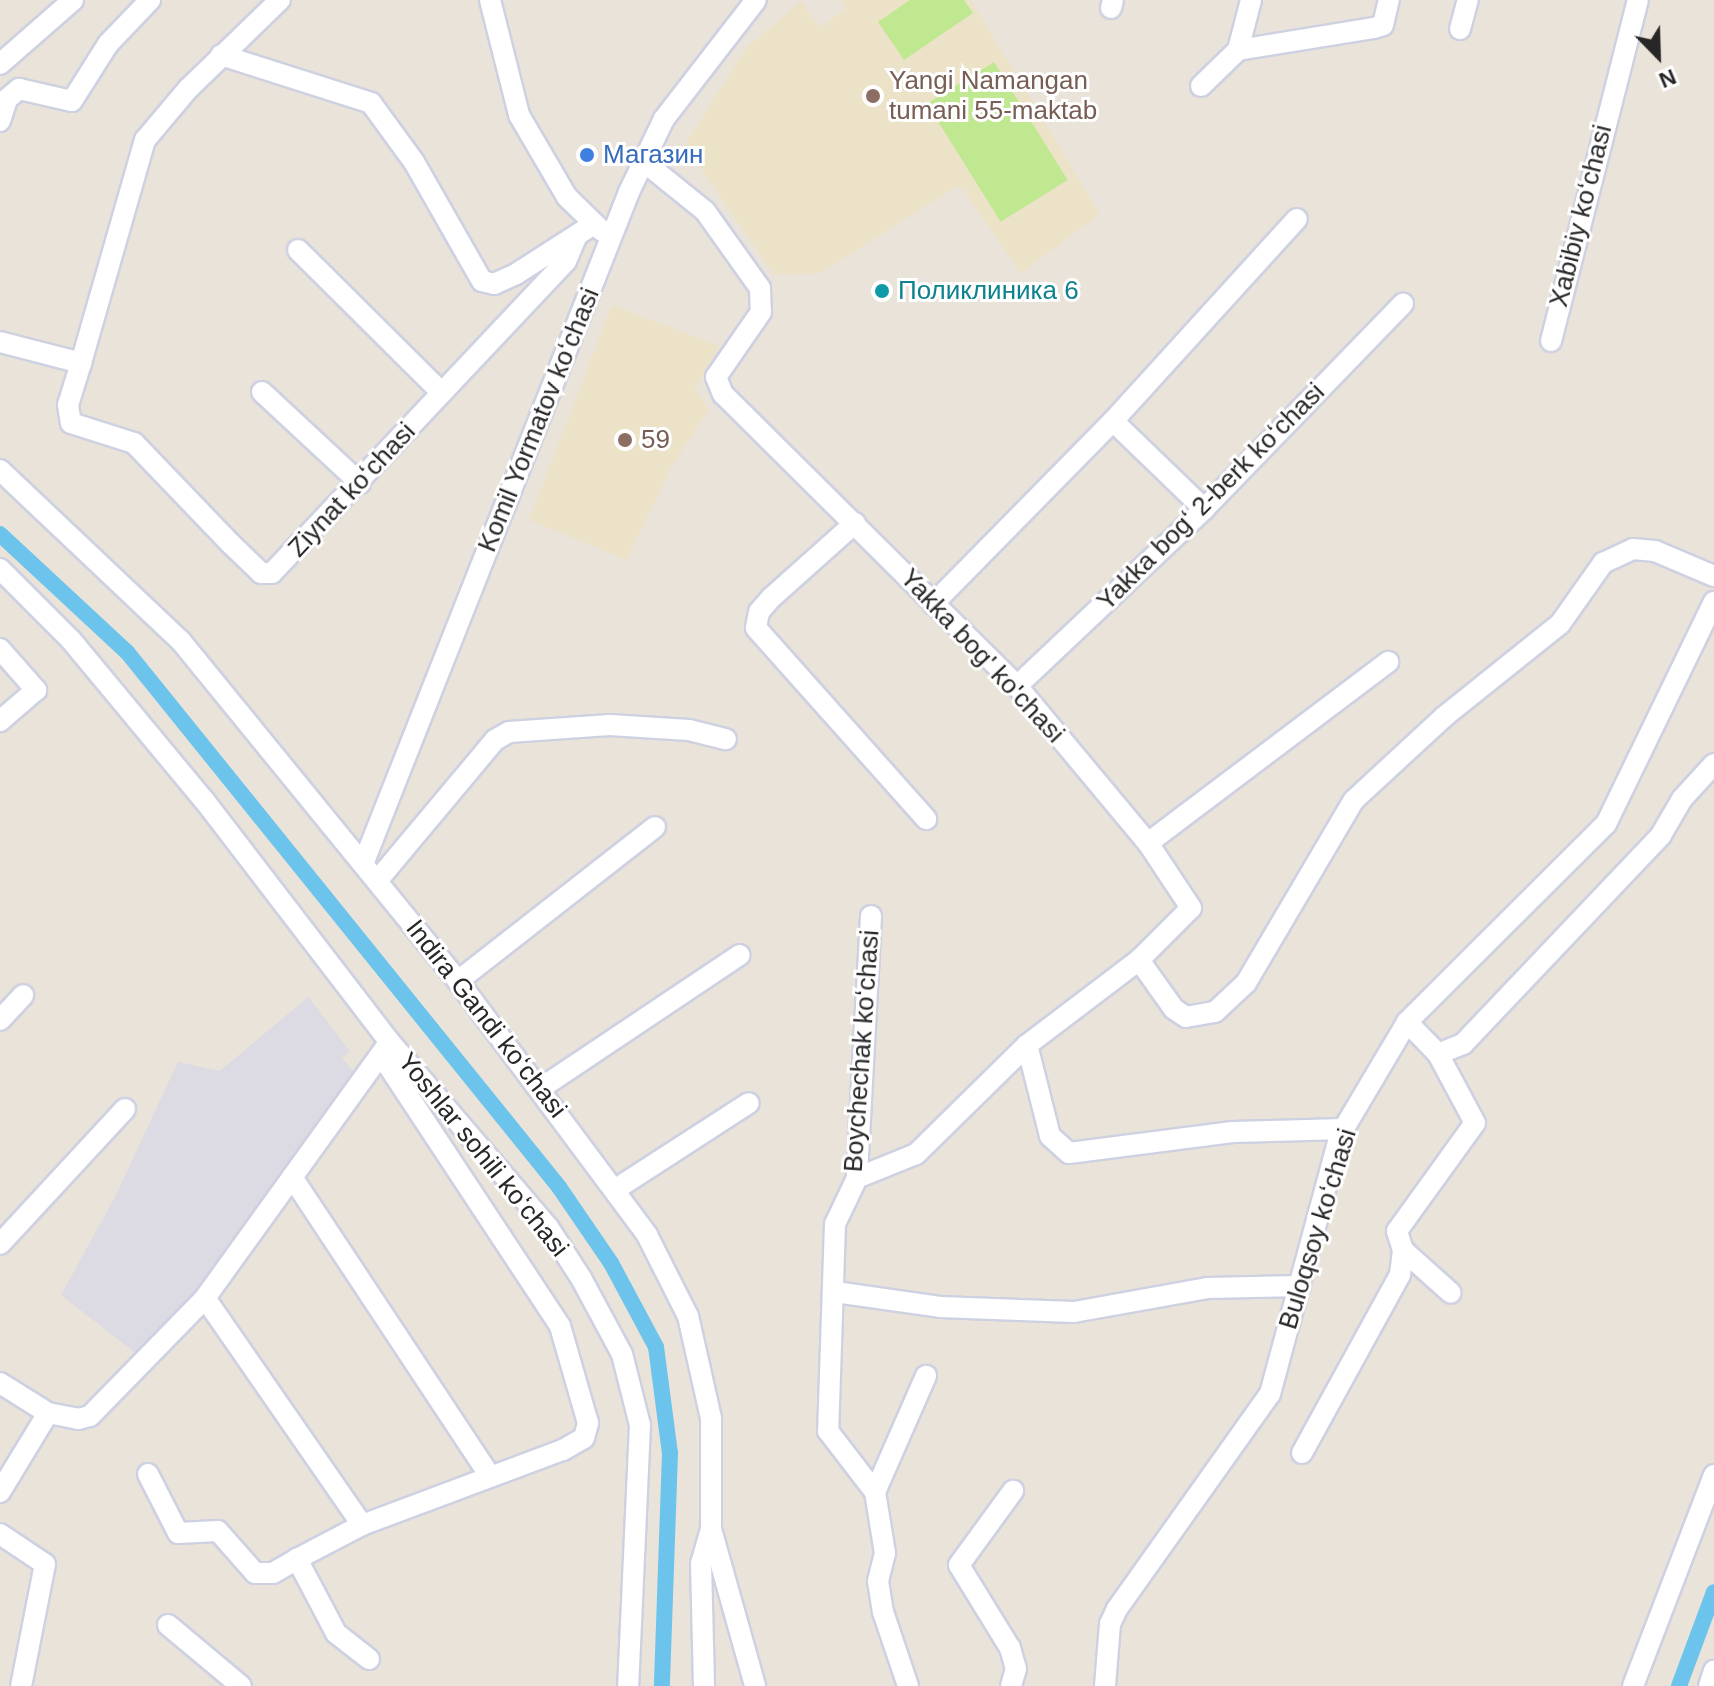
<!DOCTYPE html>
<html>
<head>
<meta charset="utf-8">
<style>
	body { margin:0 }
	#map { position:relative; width:1714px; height:1686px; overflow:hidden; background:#eae3d9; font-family:Helvetica,sans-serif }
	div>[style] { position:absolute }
	.industrial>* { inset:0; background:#dcdae2 }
	.education>* { inset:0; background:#ece2c8 }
	.pitch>* { inset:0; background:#bfe891; transform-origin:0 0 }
	.canal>* { height:16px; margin:-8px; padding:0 8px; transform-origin:8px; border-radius:8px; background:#6cc4ec }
	.roads { filter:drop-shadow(2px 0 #ced1e1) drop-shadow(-2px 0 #ced1e1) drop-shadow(0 2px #ced1e1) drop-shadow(0 -2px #ced1e1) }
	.minor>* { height:20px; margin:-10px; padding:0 10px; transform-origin:10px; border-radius:10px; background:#fff }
	.dots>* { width:22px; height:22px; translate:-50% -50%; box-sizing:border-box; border:4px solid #fff; border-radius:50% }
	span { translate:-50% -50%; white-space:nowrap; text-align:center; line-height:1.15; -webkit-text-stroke:6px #fff; paint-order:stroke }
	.education-label { font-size:26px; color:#785e54 }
	.left { translate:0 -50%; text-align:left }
	.shop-label { font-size:26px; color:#366cbe }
	.street-label { font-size:26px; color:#272727 }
	.culture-label { font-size:26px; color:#0d838f }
	.north { position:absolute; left:1618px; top:16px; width:80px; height:80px; -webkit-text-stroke:6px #fff; paint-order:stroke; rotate:157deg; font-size:22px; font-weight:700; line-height:32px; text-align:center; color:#272727 }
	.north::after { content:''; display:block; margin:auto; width:28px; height:36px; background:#272727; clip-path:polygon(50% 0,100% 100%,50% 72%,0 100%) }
</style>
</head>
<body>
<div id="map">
	<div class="industrial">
		<i style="clip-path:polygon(308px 997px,350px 1051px,342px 1058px,358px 1076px,229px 1259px,138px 1355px,61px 1295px,115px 1197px,178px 1062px,220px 1071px)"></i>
	</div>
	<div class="education">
		<i style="clip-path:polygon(840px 0,971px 0,1100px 214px,1021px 273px,959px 185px,821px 273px,774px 275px,685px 145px,746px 48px,801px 1px,820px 27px,846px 8px)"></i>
		<i style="clip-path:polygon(612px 305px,720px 346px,695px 387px,709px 410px,670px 469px,627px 560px,529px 520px)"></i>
	</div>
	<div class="pitch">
		<i style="clip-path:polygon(910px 0,964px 0,973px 13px,904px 60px,878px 22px)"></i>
		<i style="left:994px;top:62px;width:139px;height:79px;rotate:58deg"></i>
	</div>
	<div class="canal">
		<i style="left:0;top:534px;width:173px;rotate:42.9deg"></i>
		<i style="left:127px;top:652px;width:688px;rotate:51.08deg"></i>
		<i style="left:559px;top:1187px;width:92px;rotate:55.6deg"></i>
		<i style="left:611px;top:1263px;width:95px;rotate:61.8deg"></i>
		<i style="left:656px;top:1347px;width:107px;rotate:82.5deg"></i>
		<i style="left:670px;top:1453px;width:233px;rotate:92deg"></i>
		<i style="left:1679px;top:1686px;width:100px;rotate:-69.6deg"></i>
	</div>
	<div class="roads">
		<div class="minor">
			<i style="left:490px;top:0;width:119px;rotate:75.8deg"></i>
			<i style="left:519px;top:115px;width:95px;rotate:59.7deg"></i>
			<i style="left:567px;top:197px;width:49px;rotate:44.2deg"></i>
			<i style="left:1111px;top:8px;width:8px;rotate:-76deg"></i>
			<i style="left:1460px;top:29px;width:30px;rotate:-75deg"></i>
			<i style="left:1238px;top:50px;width:138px;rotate:-9.2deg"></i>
			<i style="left:1374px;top:28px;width:9px;rotate:-18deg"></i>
			<i style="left:1383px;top:25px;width:26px;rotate:-77deg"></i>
			<i style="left:221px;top:55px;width:157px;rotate:17.7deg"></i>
			<i style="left:371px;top:103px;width:73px;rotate:53.9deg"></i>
			<i style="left:414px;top:162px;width:137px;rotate:60.3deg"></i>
			<i style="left:482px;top:281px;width:12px;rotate:14deg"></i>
			<i style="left:494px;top:284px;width:24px;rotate:-24deg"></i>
			<i style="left:516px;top:274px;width:93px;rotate:-32.7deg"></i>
			<i style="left:0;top:64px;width:97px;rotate:-41.2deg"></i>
			<i style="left:1201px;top:86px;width:52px;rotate:-44.2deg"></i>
			<i style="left:1238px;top:50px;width:52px;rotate:-75.4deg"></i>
			<i style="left:0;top:121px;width:23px;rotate:-72deg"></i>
			<i style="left:7px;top:99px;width:16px;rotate:-40deg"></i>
			<i style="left:19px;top:89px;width:54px;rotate:12.8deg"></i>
			<i style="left:72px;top:101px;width:67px;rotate:-57.7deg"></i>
			<i style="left:108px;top:44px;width:61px;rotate:-46.3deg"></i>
			<i style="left:643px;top:161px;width:80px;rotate:38.9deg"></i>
			<i style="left:705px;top:211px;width:95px;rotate:54.5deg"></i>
			<i style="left:760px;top:288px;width:24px;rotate:88deg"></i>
			<i style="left:761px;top:312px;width:79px;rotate:124.7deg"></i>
			<i style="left:716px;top:377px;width:18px;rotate:68deg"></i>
			<i style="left:723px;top:394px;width:414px;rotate:44.8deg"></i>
			<i style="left:1017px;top:686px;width:204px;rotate:50.2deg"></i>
			<i style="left:1148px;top:843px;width:78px;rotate:56.5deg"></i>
			<i style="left:1191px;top:908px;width:74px;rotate:135deg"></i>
			<i style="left:1139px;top:960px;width:141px;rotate:142.8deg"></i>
			<i style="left:1027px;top:1045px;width:156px;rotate:135.5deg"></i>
			<i style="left:916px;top:1154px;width:64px;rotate:157.9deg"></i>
			<i style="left:298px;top:250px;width:202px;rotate:44.8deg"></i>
			<i style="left:1551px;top:341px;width:352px;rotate:-75.7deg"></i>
			<i style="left:0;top:342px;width:84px;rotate:14.5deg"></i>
			<i style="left:81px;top:363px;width:232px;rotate:-74deg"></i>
			<i style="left:145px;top:140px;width:67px;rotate:-49.9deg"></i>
			<i style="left:188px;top:89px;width:128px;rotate:-44.1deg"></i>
			<i style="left:81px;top:363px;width:44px;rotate:107.2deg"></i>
			<i style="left:68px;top:405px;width:18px;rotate:81deg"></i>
			<i style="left:71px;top:423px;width:66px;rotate:17.6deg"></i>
			<i style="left:134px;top:443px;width:140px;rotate:46.2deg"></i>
			<i style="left:231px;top:544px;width:42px;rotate:44deg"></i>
			<i style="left:261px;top:573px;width:11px"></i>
			<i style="left:272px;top:573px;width:429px;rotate:-46.7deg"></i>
			<i style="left:566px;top:261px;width:28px;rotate:-67deg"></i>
			<i style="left:262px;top:392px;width:134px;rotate:42.9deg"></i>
			<i style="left:1113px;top:421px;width:127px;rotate:44deg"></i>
			<i style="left:0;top:470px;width:248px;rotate:43.4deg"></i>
			<i style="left:180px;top:640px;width:440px;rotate:50.8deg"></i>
			<i style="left:458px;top:981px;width:317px;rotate:53.3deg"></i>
			<i style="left:647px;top:1235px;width:91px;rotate:63.2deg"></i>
			<i style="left:688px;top:1316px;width:105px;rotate:77.3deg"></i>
			<i style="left:711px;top:1418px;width:111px;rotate:90deg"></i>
			<i style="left:711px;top:1529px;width:35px;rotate:106deg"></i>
			<i style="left:701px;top:1563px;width:123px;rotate:88.6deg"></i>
			<i style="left:855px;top:523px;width:113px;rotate:138.2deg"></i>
			<i style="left:771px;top:598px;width:18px;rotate:131deg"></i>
			<i style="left:759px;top:612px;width:16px;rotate:101deg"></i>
			<i style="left:756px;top:628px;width:256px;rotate:48.3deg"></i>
			<i style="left:0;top:569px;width:100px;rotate:45deg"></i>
			<i style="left:71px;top:640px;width:208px;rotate:50.3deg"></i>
			<i style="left:204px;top:800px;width:304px;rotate:52.5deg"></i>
			<i style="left:389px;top:1041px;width:245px;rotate:49.5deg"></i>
			<i style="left:548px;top:1227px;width:61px;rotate:57.1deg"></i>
			<i style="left:581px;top:1278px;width:86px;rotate:61.7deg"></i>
			<i style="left:622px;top:1354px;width:73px;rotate:75.8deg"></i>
			<i style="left:640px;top:1425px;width:261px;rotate:92.6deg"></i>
			<i style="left:933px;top:604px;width:257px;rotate:-45.5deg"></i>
			<i style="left:1113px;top:421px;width:273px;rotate:-47.7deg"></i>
			<i style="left:0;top:649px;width:55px;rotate:48.7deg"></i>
			<i style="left:36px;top:690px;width:48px;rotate:139.3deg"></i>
			<i style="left:1017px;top:686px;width:257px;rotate:-43.4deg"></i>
			<i style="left:1204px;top:509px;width:286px;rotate:-45.9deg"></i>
			<i style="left:1148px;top:843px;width:301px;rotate:-37deg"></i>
			<i style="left:363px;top:864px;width:723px;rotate:-68.4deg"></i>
			<i style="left:629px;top:192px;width:81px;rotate:-64.4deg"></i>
			<i style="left:664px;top:119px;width:150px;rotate:-52.3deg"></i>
			<i style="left:377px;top:881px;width:184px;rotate:-50.1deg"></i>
			<i style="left:495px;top:740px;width:16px;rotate:-30deg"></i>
			<i style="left:509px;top:732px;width:101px;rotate:-4deg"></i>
			<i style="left:610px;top:725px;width:79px;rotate:3.6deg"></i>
			<i style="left:689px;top:730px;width:38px;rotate:14deg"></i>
			<i style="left:871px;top:916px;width:262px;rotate:93.1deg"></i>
			<i style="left:857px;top:1178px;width:51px;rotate:115.6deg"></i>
			<i style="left:835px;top:1224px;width:207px;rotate:91.9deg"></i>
			<i style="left:828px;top:1431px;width:77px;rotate:52.4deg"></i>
			<i style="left:875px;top:1492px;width:62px;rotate:80.7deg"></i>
			<i style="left:885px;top:1553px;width:29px;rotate:104deg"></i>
			<i style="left:878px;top:1581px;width:31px;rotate:81deg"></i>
			<i style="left:883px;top:1612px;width:78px;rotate:71.3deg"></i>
			<i style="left:1139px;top:960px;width:60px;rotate:54.5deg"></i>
			<i style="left:1174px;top:1009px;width:14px;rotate:34deg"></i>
			<i style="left:1186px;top:1017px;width:29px;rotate:-10deg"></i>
			<i style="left:1215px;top:1012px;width:42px;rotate:-43.1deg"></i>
			<i style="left:1246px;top:983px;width:212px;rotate:-59.5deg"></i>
			<i style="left:1354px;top:800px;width:124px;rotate:-42.7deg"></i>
			<i style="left:1445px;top:716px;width:147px;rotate:-38.7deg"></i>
			<i style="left:1560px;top:624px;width:75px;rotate:-54.8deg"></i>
			<i style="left:1603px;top:563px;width:33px;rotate:-25deg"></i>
			<i style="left:1633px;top:549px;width:22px;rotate:5deg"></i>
			<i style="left:1655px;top:551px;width:64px;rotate:23deg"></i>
			<i style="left:458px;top:981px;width:250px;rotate:-38deg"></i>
			<i style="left:0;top:1020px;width:34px;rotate:-47deg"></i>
			<i style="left:1407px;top:1022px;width:45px;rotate:45.9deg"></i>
			<i style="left:1438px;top:1054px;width:27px;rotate:-22deg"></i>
			<i style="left:1463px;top:1044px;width:288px;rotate:-46.5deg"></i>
			<i style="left:1661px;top:835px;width:42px;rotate:-59.7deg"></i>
			<i style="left:1682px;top:799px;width:47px;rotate:-47.6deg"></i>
			<i style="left:1027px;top:1045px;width:94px;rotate:75.8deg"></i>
			<i style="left:1050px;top:1136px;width:25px;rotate:42deg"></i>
			<i style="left:1069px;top:1153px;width:165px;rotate:-7.3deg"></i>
			<i style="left:1233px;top:1132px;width:111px;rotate:-1.5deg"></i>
			<i style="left:541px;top:1088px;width:239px;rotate:-33.8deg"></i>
			<i style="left:292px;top:1177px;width:359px;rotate:56.5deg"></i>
			<i style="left:616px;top:1189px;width:158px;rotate:-32.9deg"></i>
			<i style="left:0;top:1244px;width:184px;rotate:-47.2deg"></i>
			<i style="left:1403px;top:1250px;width:64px;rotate:41.9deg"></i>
			<i style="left:835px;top:1292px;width:106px;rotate:8.1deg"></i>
			<i style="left:940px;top:1307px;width:134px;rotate:2.1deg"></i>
			<i style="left:1074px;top:1312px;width:135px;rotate:-10.2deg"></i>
			<i style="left:1207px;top:1288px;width:93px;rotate:-1.2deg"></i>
			<i style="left:205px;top:1298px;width:276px;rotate:55.3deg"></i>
			<i style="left:0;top:1383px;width:57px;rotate:32deg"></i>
			<i style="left:48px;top:1413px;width:31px;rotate:11deg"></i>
			<i style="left:78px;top:1419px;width:12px;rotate:-14deg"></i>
			<i style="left:90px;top:1416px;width:165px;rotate:-45.7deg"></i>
			<i style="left:205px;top:1298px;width:311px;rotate:-54.2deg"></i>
			<i style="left:1302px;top:1453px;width:203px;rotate:-61.2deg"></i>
			<i style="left:1400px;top:1275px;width:25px;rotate:-83deg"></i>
			<i style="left:1403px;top:1250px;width:20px;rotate:-108deg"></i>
			<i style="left:1397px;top:1231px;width:133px;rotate:-54.2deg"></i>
			<i style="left:1475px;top:1123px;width:78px;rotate:-118.2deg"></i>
			<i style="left:148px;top:1474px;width:66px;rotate:63deg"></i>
			<i style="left:178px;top:1533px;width:40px;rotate:-2.9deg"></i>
			<i style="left:218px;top:1531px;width:56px;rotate:48.6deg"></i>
			<i style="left:255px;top:1573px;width:18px"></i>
			<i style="left:273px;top:1573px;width:28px;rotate:-30deg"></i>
			<i style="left:0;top:1492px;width:92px;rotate:-58.7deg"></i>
			<i style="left:875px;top:1492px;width:127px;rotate:-66.3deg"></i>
			<i style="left:711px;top:1529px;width:163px;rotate:74.3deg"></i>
			<i style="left:0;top:1534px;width:54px;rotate:33.7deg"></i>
			<i style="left:45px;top:1564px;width:124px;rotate:101.1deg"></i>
			<i style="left:168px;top:1625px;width:95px;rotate:39.9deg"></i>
			<i style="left:369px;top:1659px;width:42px;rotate:-141.8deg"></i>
			<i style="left:336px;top:1633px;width:84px;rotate:-117.8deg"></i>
			<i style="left:297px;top:1559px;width:73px;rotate:-27.6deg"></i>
			<i style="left:362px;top:1525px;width:215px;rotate:-20.5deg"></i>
			<i style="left:563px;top:1450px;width:24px;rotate:-30deg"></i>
			<i style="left:584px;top:1438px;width:16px;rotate:-75deg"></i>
			<i style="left:588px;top:1423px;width:101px;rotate:-106.1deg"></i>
			<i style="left:560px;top:1326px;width:321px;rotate:-123.4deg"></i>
			<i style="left:1011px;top:1686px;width:18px;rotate:-74deg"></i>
			<i style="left:1016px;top:1669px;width:22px;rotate:-106deg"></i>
			<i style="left:1010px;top:1648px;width:97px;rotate:-121.6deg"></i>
			<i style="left:959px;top:1565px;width:92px;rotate:-53.9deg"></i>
			<i style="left:1105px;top:1686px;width:62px;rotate:-85.4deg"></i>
			<i style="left:1110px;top:1624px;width:17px;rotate:-65deg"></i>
			<i style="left:1117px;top:1609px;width:264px;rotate:-54.6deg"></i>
			<i style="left:1270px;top:1394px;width:268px;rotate:-74.9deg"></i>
			<i style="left:1340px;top:1135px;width:131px;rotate:-59.3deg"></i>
			<i style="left:1407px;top:1022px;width:281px;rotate:-44.9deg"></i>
			<i style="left:1606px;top:824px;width:247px;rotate:-64.1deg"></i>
			<i style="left:1633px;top:1686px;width:226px;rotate:-69deg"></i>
			<i style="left:1709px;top:1686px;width:16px;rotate:-72deg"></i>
		</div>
	</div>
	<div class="dots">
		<i style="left:873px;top:96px;background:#8d6e63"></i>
		<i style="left:587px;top:155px;background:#3f7fe0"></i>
		<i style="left:882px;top:291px;background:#0f9aa8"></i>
		<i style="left:625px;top:440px;background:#8d6e63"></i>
	</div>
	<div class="education-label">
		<span class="left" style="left:889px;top:96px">Yangi Namangan<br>tumani 55-maktab</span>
		<span class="left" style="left:641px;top:440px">59</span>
	</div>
	<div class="shop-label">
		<span class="left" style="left:603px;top:155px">Магазин</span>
	</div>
	<div class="street-label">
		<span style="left:1581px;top:216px;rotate:-76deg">Xabibiy koʻchasi</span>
		<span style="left:539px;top:420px;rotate:-68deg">Komil Yormatov koʻchasi</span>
		<span style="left:352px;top:490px;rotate:-47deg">Ziynat koʻchasi</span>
		<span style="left:1211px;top:497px;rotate:-45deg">Yakka bogʻ 2-berk koʻchasi</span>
		<span style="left:982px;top:656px;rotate:47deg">Yakka bog' ko'chasi</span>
		<span style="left:486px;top:1019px;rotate:52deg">Indira Gandi koʻchasi</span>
		<span style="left:862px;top:1051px;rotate:-86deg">Boychechak koʻchasi</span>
		<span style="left:483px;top:1155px;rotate:51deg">Yoshlar sohili koʻchasi</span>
		<span style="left:1318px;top:1229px;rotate:-73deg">Buloqsoy koʻchasi</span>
	</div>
	<div class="culture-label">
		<span class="left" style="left:898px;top:291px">Поликлиника 6</span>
	</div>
	<div class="north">N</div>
</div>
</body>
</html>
